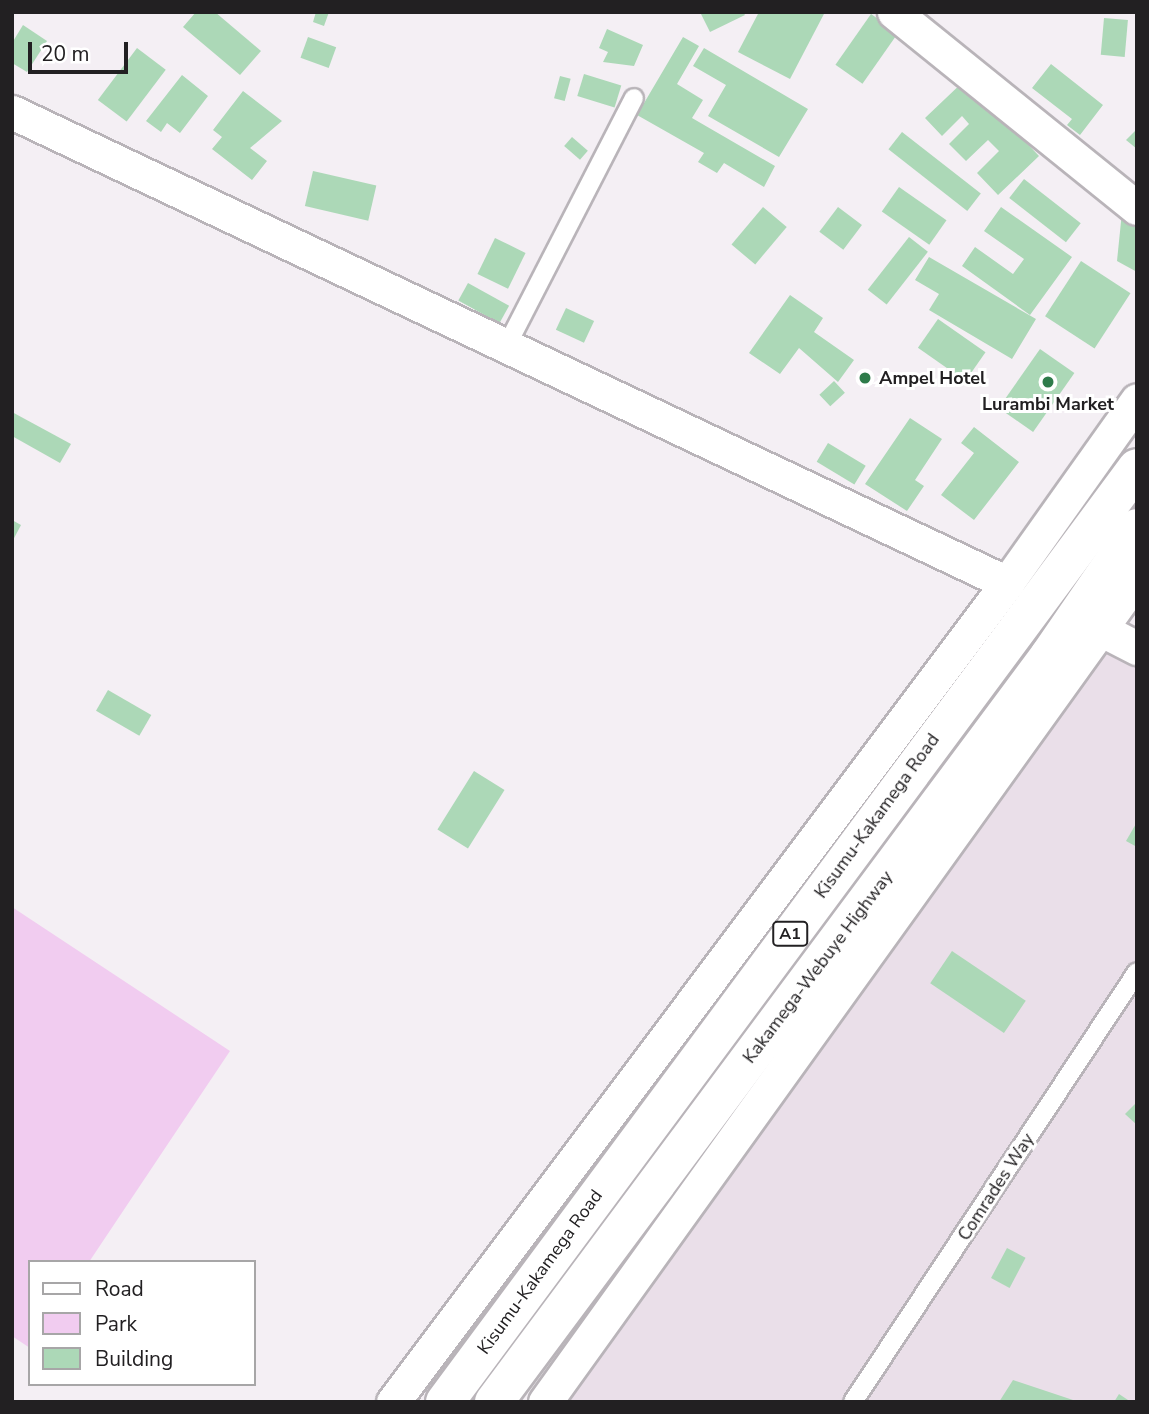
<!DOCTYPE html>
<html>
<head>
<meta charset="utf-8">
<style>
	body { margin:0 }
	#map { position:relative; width:1149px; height:1414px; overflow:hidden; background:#f4eff4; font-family:"Nunito Sans",sans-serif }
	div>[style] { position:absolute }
	.built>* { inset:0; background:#eadfe9 }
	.green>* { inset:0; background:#f1ccf0 }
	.building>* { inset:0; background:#acd8b7; transform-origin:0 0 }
	.roads { filter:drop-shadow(2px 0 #b9b4b9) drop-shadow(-2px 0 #b9b4b9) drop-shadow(0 2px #b9b4b9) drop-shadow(0 -2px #b9b4b9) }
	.service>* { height:18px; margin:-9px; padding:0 9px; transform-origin:9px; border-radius:9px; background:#fff }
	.minor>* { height:33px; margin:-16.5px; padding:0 16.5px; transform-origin:16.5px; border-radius:16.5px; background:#fff }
	.trunk>* { height:38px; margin:-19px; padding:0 19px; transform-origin:19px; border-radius:19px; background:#fff }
	.dots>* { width:19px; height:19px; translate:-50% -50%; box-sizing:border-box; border:4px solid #fff; border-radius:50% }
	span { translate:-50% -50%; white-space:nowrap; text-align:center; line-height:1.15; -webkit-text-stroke:6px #fff; paint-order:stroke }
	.shield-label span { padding:2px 5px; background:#fff; border:2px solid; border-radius:5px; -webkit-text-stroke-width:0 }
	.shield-label { font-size:16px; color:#222022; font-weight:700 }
	.poi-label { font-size:18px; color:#222022; font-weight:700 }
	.left { translate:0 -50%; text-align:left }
	.street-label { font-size:18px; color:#222022 }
	.frame { position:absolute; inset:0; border:14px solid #222022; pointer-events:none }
	.legend { position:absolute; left:28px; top:1260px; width:228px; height:126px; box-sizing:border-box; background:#fff; border:2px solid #a7a6a7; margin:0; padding:9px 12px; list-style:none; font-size:21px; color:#222022 }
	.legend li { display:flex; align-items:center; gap:14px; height:35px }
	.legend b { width:35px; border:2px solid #a7a6a7 }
	.scale { position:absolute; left:28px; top:42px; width:100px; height:32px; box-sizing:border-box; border:4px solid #222022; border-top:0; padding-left:9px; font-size:21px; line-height:24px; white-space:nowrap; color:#222022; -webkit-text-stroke:5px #fff; paint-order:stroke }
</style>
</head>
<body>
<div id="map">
	<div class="built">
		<i style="clip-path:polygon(1078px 626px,1137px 659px,1137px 1402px,550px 1402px)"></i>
	</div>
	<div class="green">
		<i style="clip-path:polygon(12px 907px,230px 1051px,89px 1262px,30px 1262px,30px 1348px,12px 1336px)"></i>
	</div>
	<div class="building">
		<i style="clip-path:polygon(196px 12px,215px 12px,261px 51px,240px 75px,183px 27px)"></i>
		<i style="clip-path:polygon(316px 12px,329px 12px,324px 26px,313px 22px)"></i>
		<i style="clip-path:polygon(700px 12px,743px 12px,745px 15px,710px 32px)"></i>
		<i style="clip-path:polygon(759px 12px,825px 12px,790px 79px,738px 52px)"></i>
		<i style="left:871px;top:14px;width:33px;height:62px;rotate:35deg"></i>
		<i style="left:1104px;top:18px;width:24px;height:37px;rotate:5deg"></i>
		<i style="clip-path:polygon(23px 25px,47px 41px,27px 72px,12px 63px,12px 43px)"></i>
		<i style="clip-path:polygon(607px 29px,643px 45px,634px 66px,603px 62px,608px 52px,599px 48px)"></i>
		<i style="left:308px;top:37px;width:30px;height:22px;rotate:20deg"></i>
		<i style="clip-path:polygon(683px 37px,699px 46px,677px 84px,703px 100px,692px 118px,775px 166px,764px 187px,724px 163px,717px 173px,698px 162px,704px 153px,637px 115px)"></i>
		<i style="left:137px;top:48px;width:36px;height:65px;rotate:37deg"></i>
		<i style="clip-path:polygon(704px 48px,808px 109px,779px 157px,708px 116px,726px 85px,693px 66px)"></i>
		<i style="clip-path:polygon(1051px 64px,1103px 105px,1080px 135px,1067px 125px,1072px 119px,1032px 88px)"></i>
		<i style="left:584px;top:74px;width:39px;height:23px;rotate:17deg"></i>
		<i style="clip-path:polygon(182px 75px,208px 96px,180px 133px,167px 123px,161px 132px,146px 121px)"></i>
		<i style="left:560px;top:76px;width:11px;height:23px;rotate:15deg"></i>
		<i style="clip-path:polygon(966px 79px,1039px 156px,998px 195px,977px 173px,999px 151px,988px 140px,966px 161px,949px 144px,969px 124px,962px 116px,942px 136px,925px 118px)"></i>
		<i style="clip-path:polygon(243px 91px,282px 121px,250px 148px,267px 161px,252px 180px,212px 149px,222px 137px,213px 130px)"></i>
		<i style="clip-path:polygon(1137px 129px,1137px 149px,1126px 140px)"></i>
		<i style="left:902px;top:132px;width:100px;height:22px;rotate:38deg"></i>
		<i style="left:572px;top:137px;width:21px;height:12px;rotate:41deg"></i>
		<i style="left:313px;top:171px;width:65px;height:36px;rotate:13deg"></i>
		<i style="left:1024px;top:179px;width:72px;height:24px;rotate:38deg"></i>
		<i style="left:899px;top:187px;width:58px;height:30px;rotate:35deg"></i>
		<i style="left:763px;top:207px;width:31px;height:49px;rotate:40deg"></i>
		<i style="left:838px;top:207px;width:30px;height:31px;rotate:37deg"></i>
		<i style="clip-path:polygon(1001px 207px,1072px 257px,1030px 315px,962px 266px,975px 247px,1013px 274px,1024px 259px,984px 231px)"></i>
		<i style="clip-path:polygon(1122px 212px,1137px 223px,1137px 272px,1117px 261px)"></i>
		<i style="left:909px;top:237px;width:24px;height:67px;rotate:38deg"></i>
		<i style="left:495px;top:238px;width:34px;height:40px;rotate:26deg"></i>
		<i style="clip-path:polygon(929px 257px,1036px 319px,1012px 359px,929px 310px,939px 294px,915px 280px)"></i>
		<i style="left:1081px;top:261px;width:59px;height:66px;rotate:33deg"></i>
		<i style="left:468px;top:283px;width:47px;height:20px;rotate:29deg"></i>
		<i style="clip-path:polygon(790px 295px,823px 318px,814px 332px,854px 360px,838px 382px,799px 348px,780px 374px,749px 353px)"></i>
		<i style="left:566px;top:308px;width:31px;height:24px;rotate:25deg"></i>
		<i style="left:938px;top:319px;width:58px;height:35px;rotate:35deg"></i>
		<i style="left:1040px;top:349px;width:42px;height:72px;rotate:35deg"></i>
		<i style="left:834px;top:381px;width:16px;height:20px;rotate:47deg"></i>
		<i style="clip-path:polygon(12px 412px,71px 444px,60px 463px,12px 436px)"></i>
		<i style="clip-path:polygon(910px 418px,942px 439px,915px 480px,924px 486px,907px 511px,865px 484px)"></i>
		<i style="clip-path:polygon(974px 427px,1019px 462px,974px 520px,941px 495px,974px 453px,961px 443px)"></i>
		<i style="left:828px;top:443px;width:44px;height:22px;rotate:31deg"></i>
		<i style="clip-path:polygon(12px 520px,21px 525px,12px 542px)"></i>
		<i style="left:108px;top:690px;width:50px;height:24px;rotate:30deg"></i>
		<i style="left:474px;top:771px;width:36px;height:69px;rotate:32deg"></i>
		<i style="clip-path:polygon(1137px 822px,1137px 847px,1126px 841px)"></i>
		<i style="left:952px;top:951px;width:89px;height:39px;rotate:34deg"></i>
		<i style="clip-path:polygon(1137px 1102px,1137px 1125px,1125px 1114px)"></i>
		<i style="left:1007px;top:1248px;width:21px;height:34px;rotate:28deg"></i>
		<i style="clip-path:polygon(1013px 1380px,1076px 1401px,1076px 1402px,999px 1402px)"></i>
		<i style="clip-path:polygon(1119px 1394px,1131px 1402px,1114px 1402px)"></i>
	</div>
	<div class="roads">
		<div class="service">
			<i style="left:505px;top:349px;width:282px;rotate:-62.8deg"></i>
			<i style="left:853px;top:1402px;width:515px;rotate:-56.56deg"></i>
		</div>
		<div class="minor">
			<i style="left:894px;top:12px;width:312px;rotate:38.9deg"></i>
			<i style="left:12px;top:112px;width:1101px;rotate:25.33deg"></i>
			<i style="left:1100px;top:629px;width:42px;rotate:27.2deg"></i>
			<i style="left:393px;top:1402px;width:1024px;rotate:-53.14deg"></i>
			<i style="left:1007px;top:583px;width:224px;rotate:-54.6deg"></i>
			<i style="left:545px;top:1402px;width:1015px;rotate:-54.3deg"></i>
		</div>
		<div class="trunk">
			<i style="left:445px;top:1402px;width:1162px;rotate:-53.47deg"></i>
			<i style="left:494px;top:1402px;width:930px;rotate:-53.35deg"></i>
			<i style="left:1049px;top:656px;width:155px;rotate:-55.5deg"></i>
		</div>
	</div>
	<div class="dots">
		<i style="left:865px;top:378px;background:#2e7b4a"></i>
		<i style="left:1048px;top:382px;background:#2e7b4a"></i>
	</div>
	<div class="shield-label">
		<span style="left:790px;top:934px">A1</span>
	</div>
	<div class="poi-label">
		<span class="left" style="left:879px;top:378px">Ampel Hotel</span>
		<span style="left:1048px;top:404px">Lurambi Market</span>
	</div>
	<div class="street-label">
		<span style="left:877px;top:816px;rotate:-54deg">Kisumu-Kakamega Road</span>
		<span style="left:818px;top:967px;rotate:-53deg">Kakamega-Webuye Highway</span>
		<span style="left:996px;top:1187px;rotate:-57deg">Comrades Way</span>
		<span style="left:540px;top:1272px;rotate:-54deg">Kisumu-Kakamega Road</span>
	</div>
	<div class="frame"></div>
	<ul class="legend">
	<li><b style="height:9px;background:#fff"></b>Road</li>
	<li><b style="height:19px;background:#f1ccf0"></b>Park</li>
	<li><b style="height:19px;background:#acd8b7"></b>Building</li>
	</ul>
	<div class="scale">20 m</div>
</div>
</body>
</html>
